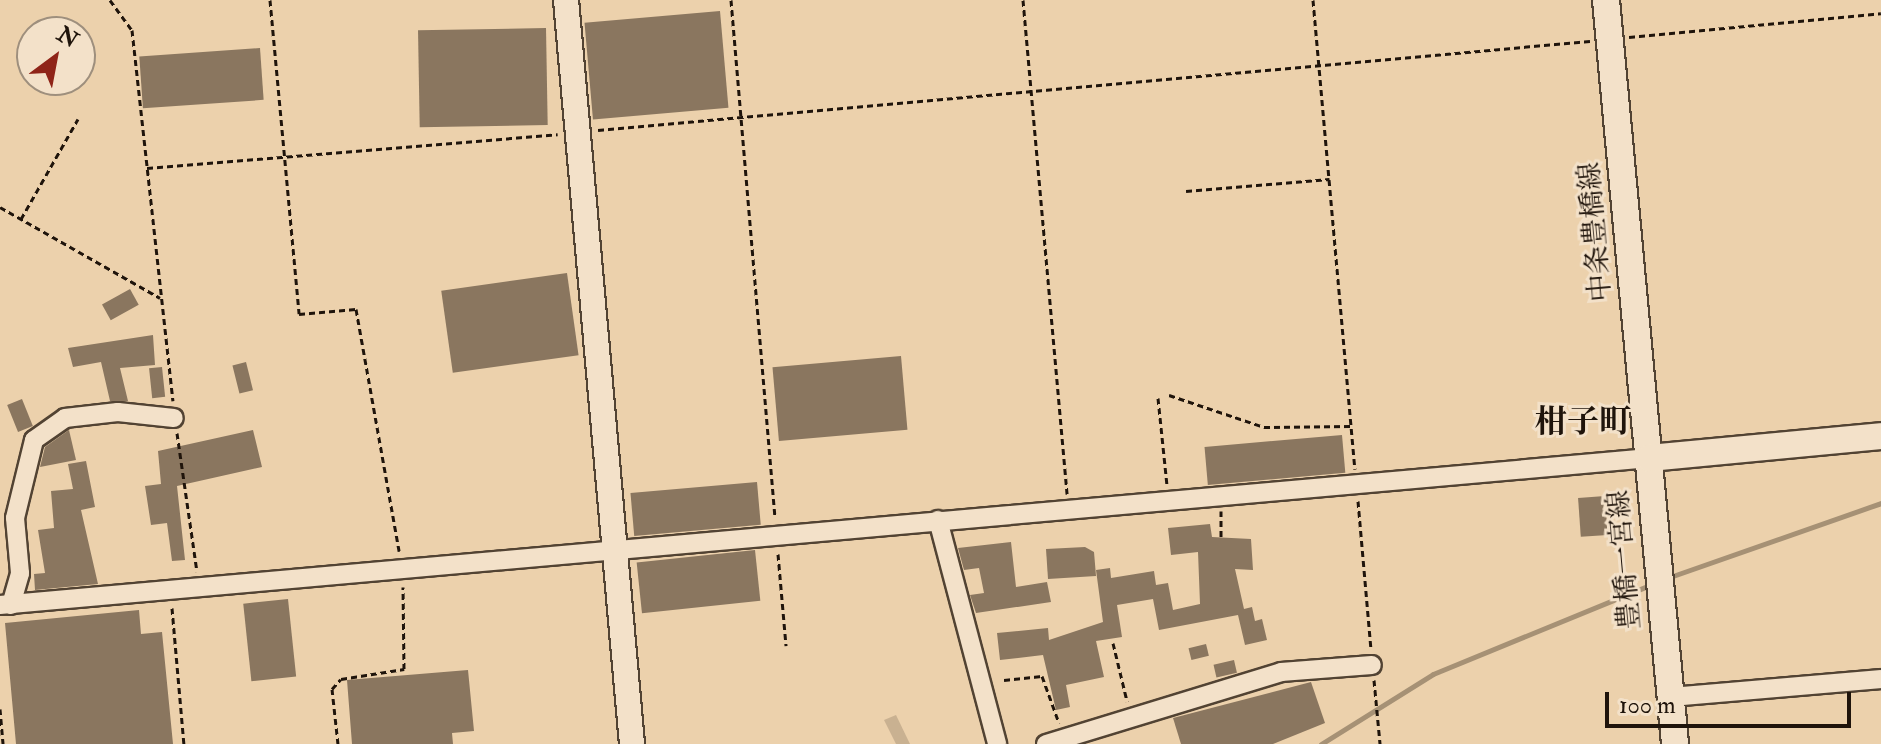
<!DOCTYPE html>
<html>
<head>
<meta charset="utf-8">
<style>
	body { margin:0 }
	#map { position:relative; width:1881px; height:744px; overflow:hidden; background:#ecd1ac; font-family:"IM FELL Double Pica","Noto Serif JP",serif }
	div>[style] { position:absolute }
	.green>* { inset:0; background:#c9b191 }
	.stream>* { height:5px; margin:-2.5px; padding:0 2.5px; transform-origin:2.5px; border-radius:2.5px; background:#a69175 }
	.building>* { inset:0; background:#8a765f; transform-origin:0 0 }
	.path>* { height:3px; margin-top:-1.5px; transform-origin:0; background:repeating-linear-gradient(90deg,#1f140b 0 6px,transparent 0 10px) }
	.roads { filter:drop-shadow(2px 0 #524333) drop-shadow(-2px 0 #524333) drop-shadow(0 2px #524333) drop-shadow(0 -2px #524333) }
	.minor>* { height:18px; margin:-9px; padding:0 9px; transform-origin:9px; border-radius:9px; background:#f3e1c9 }
	.tertiary>* { height:24px; margin:-12px; padding:0 12px; transform-origin:12px; border-radius:12px; background:#f3e1c9 }
	.secondary>* { height:26px; margin:-13px; padding:0 13px; transform-origin:13px; border-radius:13px; background:#f3e1c9 }
	span { translate:-50% -50%; white-space:nowrap; text-align:center; line-height:1.15; -webkit-text-stroke:6px #f3e1c9; paint-order:stroke }
	.street-label { font-size:28px; color:#1f140b }
	.quarter-label { font-size:32px; color:#1f140b; font-weight:700 }
	.north { position:absolute; left:16px; top:16px; width:80px; height:80px; box-sizing:border-box; background:#f3e1c9; border:2px solid #9e8f7d; border-radius:50%; rotate:32deg; font-size:22px; font-weight:700; line-height:32px; text-align:center; color:#1f140b }
	.north::after { content:''; display:block; margin:auto; width:28px; height:36px; background:#8f2418; clip-path:polygon(50% 0,100% 100%,50% 72%,0 100%) }
	.scale { position:absolute; left:1605px; top:692px; width:246px; height:36px; box-sizing:border-box; border:4px solid #1f140b; border-top:0; padding-left:10px; font-size:24px; line-height:28px; white-space:nowrap; color:#1f140b; -webkit-text-stroke:6px #f3e1c9; paint-order:stroke }
</style>
</head>
<body>
<div id="map">
	<div class="green">
		<i style="clip-path:polygon(896px 715px,910px 744px,896px 744px,884px 720px)"></i>
	</div>
	<div class="stream">
		<i style="left:1667px;top:578px;width:227px;rotate:-19.3deg"></i>
		<i style="left:1321px;top:744px;width:132px;rotate:-32deg"></i>
		<i style="left:1433px;top:674px;width:235px;rotate:-22.3deg"></i>
	</div>
	<div class="building">
		<i style="left:720px;top:11px;width:97px;height:136px;rotate:85deg"></i>
		<i style="left:546px;top:28px;width:97px;height:128px;rotate:89deg"></i>
		<i style="left:260px;top:48px;width:52px;height:121px;rotate:86deg"></i>
		<i style="left:567px;top:273px;width:83px;height:127px;rotate:82deg"></i>
		<i style="left:130px;top:289px;width:18px;height:32px;rotate:61deg"></i>
		<i style="clip-path:polygon(153px 335px,155px 365px,120px 368px,128px 401px,110px 401px,101px 362px,73px 367px,68px 348px)"></i>
		<i style="left:901px;top:356px;width:74px;height:129px;rotate:85deg"></i>
		<i style="left:246px;top:362px;width:29px;height:14px;rotate:76deg"></i>
		<i style="left:162px;top:367px;width:30px;height:13px;rotate:84deg"></i>
		<i style="left:22px;top:399px;width:29px;height:16px;rotate:68deg"></i>
		<i style="clip-path:polygon(69px 430px,76px 460px,40px 467px,45px 447px)"></i>
		<i style="clip-path:polygon(253px 430px,262px 467px,177px 486px,185px 560px,172px 561px,167px 523px,151px 525px,145px 486px,161px 484px,158px 451px)"></i>
		<i style="left:1342px;top:435px;width:38px;height:138px;rotate:85deg"></i>
		<i style="clip-path:polygon(86px 461px,95px 507px,81px 510px,98px 584px,35px 590px,34px 574px,45px 573px,38px 530px,54px 528px,51px 491px,73px 489px,68px 464px)"></i>
		<i style="left:757px;top:482px;width:43px;height:127px;rotate:85deg"></i>
		<i style="left:1605px;top:496px;width:39px;height:27px;rotate:86deg"></i>
		<i style="clip-path:polygon(1210px 524px,1212px 537px,1251px 539px,1253px 570px,1235px 569px,1244px 609px,1252px 607px,1255px 621px,1262px 619px,1267px 640px,1245px 645px,1238px 615px,1159px 630px,1153px 599px,1117px 605px,1122px 637px,1096px 641px,1104px 677px,1066px 685px,1070px 707px,1056px 710px,1043px 655px,1000px 660px,997px 633px,1048px 628px,1049px 640px,1103px 622px,1096px 570px,1110px 568px,1111px 578px,1154px 571px,1156px 585px,1168px 583px,1173px 610px,1200px 604px,1198px 552px,1171px 555px,1168px 528px)"></i>
		<i style="clip-path:polygon(1011px 542px,1016px 587px,1047px 582px,1051px 602px,976px 613px,970px 595px,984px 593px,979px 568px,964px 570px,958px 548px)"></i>
		<i style="clip-path:polygon(1085px 547px,1094px 552px,1096px 576px,1048px 579px,1046px 549px)"></i>
		<i style="left:755px;top:550px;width:51px;height:119px;rotate:84deg"></i>
		<i style="left:288px;top:599px;width:78px;height:45px;rotate:84deg"></i>
		<i style="clip-path:polygon(139px 610px,141px 634px,162px 632px,173px 744px,16px 744px,5px 623px)"></i>
		<i style="left:1206px;top:644px;width:12px;height:18px;rotate:76deg"></i>
		<i style="left:1234px;top:660px;width:13px;height:21px;rotate:77deg"></i>
		<i style="clip-path:polygon(468px 670px,474px 731px,452px 733px,453px 744px,352px 744px,347px 680px)"></i>
		<i style="clip-path:polygon(1311px 682px,1325px 723px,1273px 744px,1181px 744px,1173px 718px)"></i>
	</div>
	<div class="path">
		<i style="left:110px;top:0;width:37px;rotate:54deg"></i>
		<i style="left:132px;top:30px;width:373px;rotate:83.7deg"></i>
		<i style="left:270px;top:0;width:315px;rotate:84.7deg"></i>
		<i style="left:299px;top:314px;width:57px;rotate:-5deg"></i>
		<i style="left:356px;top:309px;width:246px;rotate:79.9deg"></i>
		<i style="left:731px;top:0;width:520px;rotate:85.14deg"></i>
		<i style="left:1023px;top:0;width:496px;rotate:84.9deg"></i>
		<i style="left:1313px;top:0;width:471px;rotate:84.9deg"></i>
		<i style="left:1629px;top:37px;width:253px;rotate:-5.4deg"></i>
		<i style="left:598px;top:130px;width:996px;rotate:-5.13deg"></i>
		<i style="left:147px;top:168px;width:412px;rotate:-4.7deg"></i>
		<i style="left:1186px;top:191px;width:144px;rotate:-4.8deg"></i>
		<i style="left:0;top:207px;width:184px;rotate:29.6deg"></i>
		<i style="left:21px;top:219px;width:115px;rotate:-60.3deg"></i>
		<i style="left:1169px;top:395px;width:100px;rotate:18.6deg"></i>
		<i style="left:1264px;top:427px;width:87px;rotate:-0.7deg"></i>
		<i style="left:1158px;top:398px;width:87px;rotate:84.1deg"></i>
		<i style="left:177px;top:433px;width:140px;rotate:81.8deg"></i>
		<i style="left:1358px;top:501px;width:149px;rotate:85deg"></i>
		<i style="left:1221px;top:511px;width:29px;rotate:90deg"></i>
		<i style="left:778px;top:554px;width:92px;rotate:85deg"></i>
		<i style="left:172px;top:608px;width:137px;rotate:85deg"></i>
		<i style="left:1113px;top:643px;width:60px;rotate:76.4deg"></i>
		<i style="left:1004px;top:680px;width:38px;rotate:-6deg"></i>
		<i style="left:1042px;top:676px;width:50px;rotate:70.1deg"></i>
		<i style="left:1374px;top:680px;width:64px;rotate:84.6deg"></i>
		<i style="left:0;top:709px;width:35px;rotate:85deg"></i>
		<i style="left:338px;top:744px;width:55px;rotate:-96.2deg"></i>
		<i style="left:332px;top:689px;width:13px;rotate:-48deg"></i>
		<i style="left:341px;top:679px;width:64px;rotate:-9deg"></i>
		<i style="left:404px;top:669px;width:82px;rotate:-90.7deg"></i>
	</div>
	<div class="roads">
		<div class="minor">
			<i style="left:938px;top:520px;width:232px;rotate:75.2deg"></i>
			<i style="left:0;top:605px;width:1656px;rotate:-5.09deg"></i>
			<i style="left:11px;top:605px;width:33px;rotate:-74deg"></i>
			<i style="left:20px;top:573px;width:55px;rotate:-95.2deg"></i>
			<i style="left:15px;top:518px;width:80px;rotate:-76.3deg"></i>
			<i style="left:34px;top:440px;width:38px;rotate:-35deg"></i>
			<i style="left:65px;top:418px;width:53px;rotate:-6.5deg"></i>
			<i style="left:118px;top:412px;width:56px;rotate:6.1deg"></i>
			<i style="left:1671px;top:697px;width:211px;rotate:-4.9deg"></i>
			<i style="left:1046px;top:744px;width:246px;rotate:-17deg"></i>
			<i style="left:1281px;top:672px;width:91px;rotate:-4.4deg"></i>
		</div>
		<div class="tertiary">
			<i style="left:566px;top:0;width:747px;rotate:84.93deg"></i>
		</div>
		<div class="secondary">
			<i style="left:1606px;top:0;width:747px;rotate:84.7deg"></i>
			<i style="left:1649px;top:458px;width:233px;rotate:-5.4deg"></i>
		</div>
	</div>
	<div class="street-label">
		<span style="left:1596px;top:232px;rotate:-95deg">中条豊橋線</span>
		<span style="left:1625px;top:560px;rotate:-95deg">豊橋一宮線</span>
	</div>
	<div class="quarter-label">
		<span style="left:1583px;top:422px">柑子町</span>
	</div>
	<div class="north">N</div>
	<div class="scale">100 m</div>
</div>
</body>
</html>
